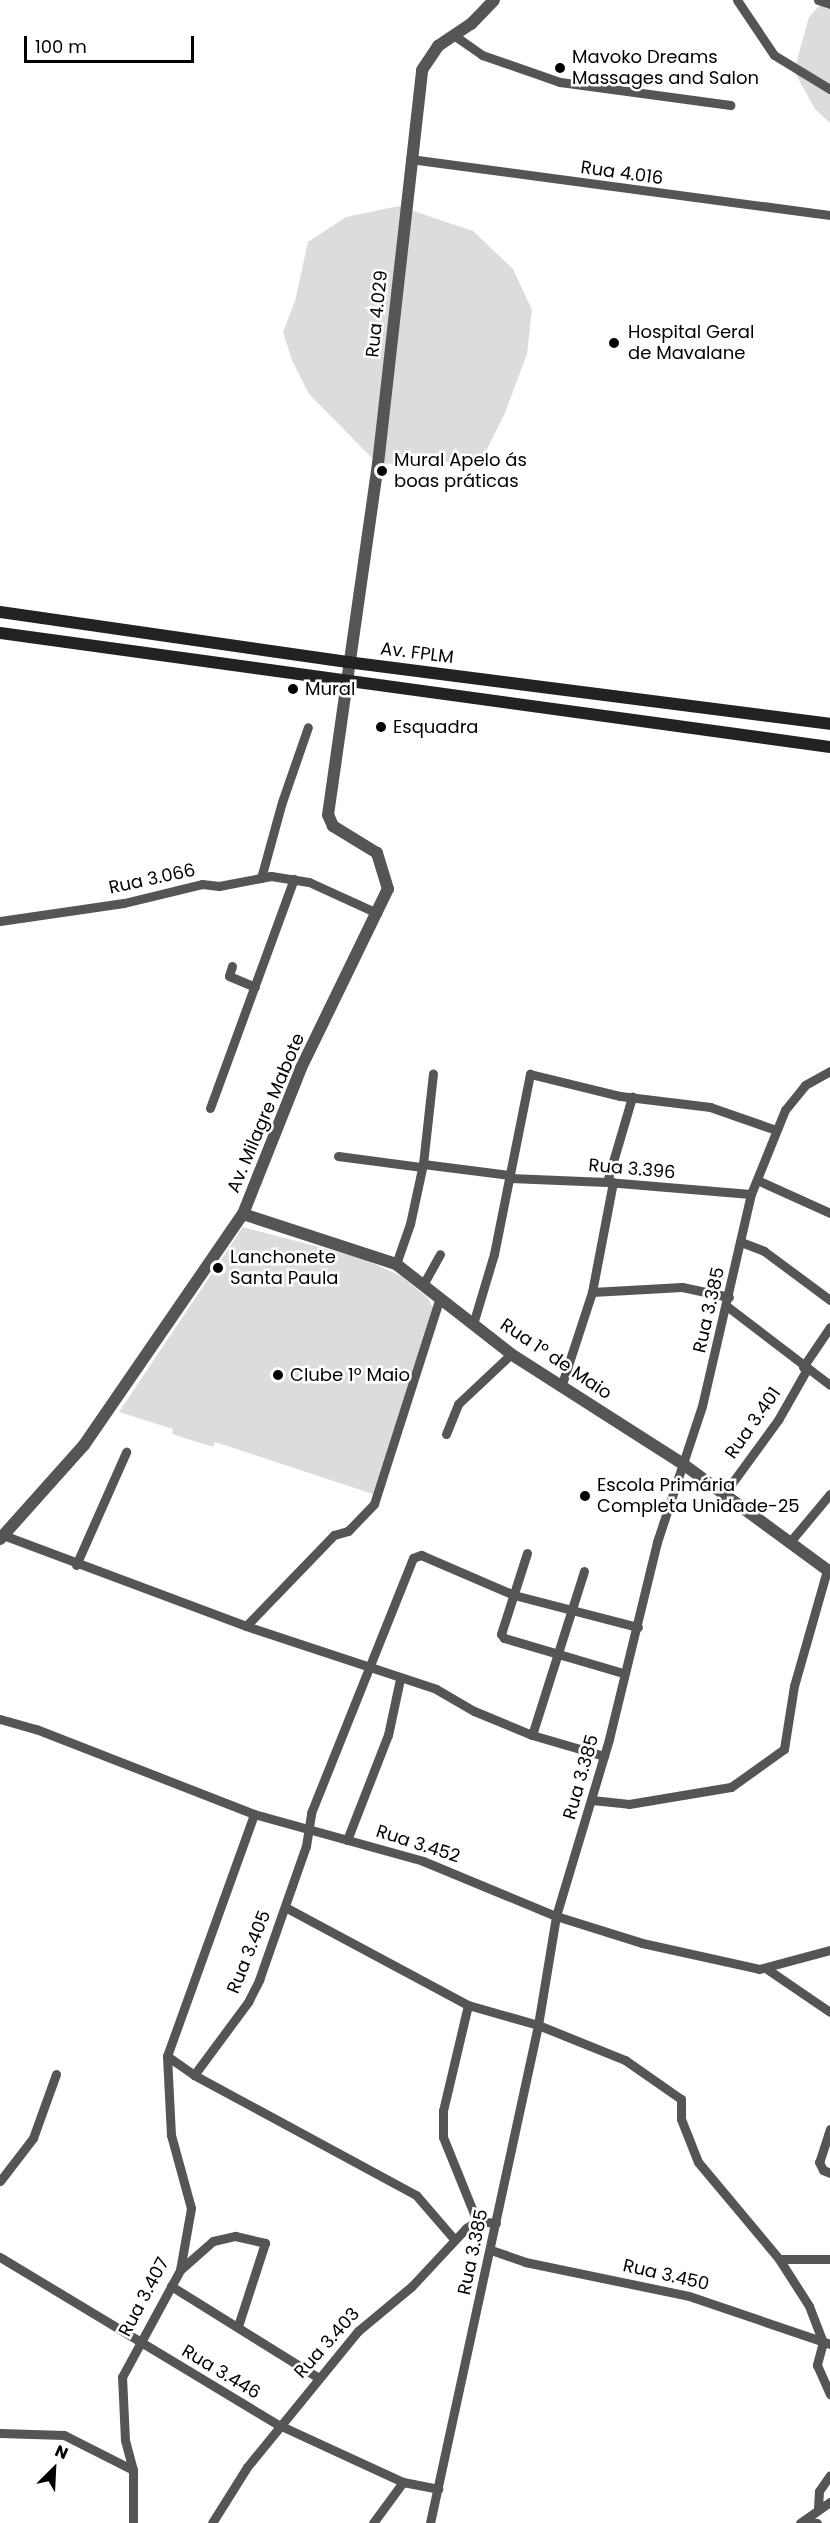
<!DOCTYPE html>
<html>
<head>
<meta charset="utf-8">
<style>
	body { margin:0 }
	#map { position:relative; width:830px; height:2523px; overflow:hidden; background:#fff; font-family:Poppins,sans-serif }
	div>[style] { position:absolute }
	.green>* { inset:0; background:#dcdcdc }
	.minor>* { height:9px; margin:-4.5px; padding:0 4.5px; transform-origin:4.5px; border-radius:4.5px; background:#555 }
	.tertiary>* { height:12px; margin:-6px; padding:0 6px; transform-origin:6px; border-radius:6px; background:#555 }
	.secondary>* { height:12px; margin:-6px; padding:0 6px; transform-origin:6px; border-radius:6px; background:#222 }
	.dots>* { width:16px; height:16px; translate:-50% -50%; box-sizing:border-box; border:3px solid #fff; border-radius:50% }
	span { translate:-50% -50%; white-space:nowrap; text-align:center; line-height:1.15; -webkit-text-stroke:5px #fff; paint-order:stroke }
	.poi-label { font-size:18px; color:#000 }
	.left { translate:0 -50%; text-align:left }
	.street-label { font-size:18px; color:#000 }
	.north { position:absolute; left:24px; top:2439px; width:60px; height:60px; -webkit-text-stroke:4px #fff; paint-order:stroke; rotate:24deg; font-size:16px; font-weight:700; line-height:24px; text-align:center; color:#000 }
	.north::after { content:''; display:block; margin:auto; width:21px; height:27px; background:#000; clip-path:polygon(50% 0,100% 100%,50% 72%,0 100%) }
	.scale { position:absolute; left:24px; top:36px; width:170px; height:27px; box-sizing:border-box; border:3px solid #000; border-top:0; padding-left:8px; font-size:18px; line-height:21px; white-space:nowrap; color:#000; -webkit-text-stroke:4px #fff; paint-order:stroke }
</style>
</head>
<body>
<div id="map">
	<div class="green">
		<i style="clip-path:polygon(825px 0,830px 0,830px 123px,815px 109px,794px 71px,809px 17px)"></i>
		<i style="clip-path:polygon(399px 206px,473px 231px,513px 269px,532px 310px,527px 354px,505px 413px,481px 461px,378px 464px,309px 394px,292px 360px,283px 332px,295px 301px,308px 242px,346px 217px)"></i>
		<i style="clip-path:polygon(243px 1227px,361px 1258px,401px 1276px,428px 1298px,433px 1308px,373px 1494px,215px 1442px,213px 1447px,172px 1434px,173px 1429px,119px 1412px)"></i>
	</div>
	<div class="minor">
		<i style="left:737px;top:0;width:66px;rotate:56.1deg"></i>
		<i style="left:774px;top:55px;width:66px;rotate:31.3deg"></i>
		<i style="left:818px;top:0;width:13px;rotate:18deg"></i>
		<i style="left:455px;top:36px;width:33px;rotate:35deg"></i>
		<i style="left:482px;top:55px;width:83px;rotate:19.1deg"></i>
		<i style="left:560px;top:82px;width:172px;rotate:7.7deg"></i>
		<i style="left:410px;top:159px;width:424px;rotate:7.6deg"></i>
		<i style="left:261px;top:878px;width:79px;rotate:-74.6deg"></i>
		<i style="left:282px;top:802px;width:79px;rotate:-70.9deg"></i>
		<i style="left:0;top:921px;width:125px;rotate:-8.3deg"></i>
		<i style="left:124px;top:903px;width:80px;rotate:-13.7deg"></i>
		<i style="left:202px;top:884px;width:17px;rotate:7deg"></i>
		<i style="left:219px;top:886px;width:53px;rotate:-10.9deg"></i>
		<i style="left:271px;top:876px;width:38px;rotate:9deg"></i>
		<i style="left:309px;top:882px;width:75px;rotate:24.5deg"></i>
		<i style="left:232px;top:966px;width:10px;rotate:107deg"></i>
		<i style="left:229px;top:976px;width:28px;rotate:23deg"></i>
		<i style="left:210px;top:1108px;width:244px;rotate:-69.9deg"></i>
		<i style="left:338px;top:1156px;width:85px;rotate:7.5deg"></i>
		<i style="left:423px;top:1164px;width:88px;rotate:7.2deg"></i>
		<i style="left:510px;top:1178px;width:97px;rotate:2.4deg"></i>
		<i style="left:607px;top:1182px;width:144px;rotate:4.8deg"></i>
		<i style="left:757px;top:1180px;width:80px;rotate:24.3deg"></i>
		<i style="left:607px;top:1182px;width:89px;rotate:-73.6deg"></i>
		<i style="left:741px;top:1242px;width:25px;rotate:21deg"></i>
		<i style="left:764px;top:1251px;width:82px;rotate:36.6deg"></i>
		<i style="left:396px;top:1264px;width:42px;rotate:-70.7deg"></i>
		<i style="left:410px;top:1224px;width:61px;rotate:-77.8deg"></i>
		<i style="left:423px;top:1164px;width:91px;rotate:-83.7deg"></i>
		<i style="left:424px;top:1283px;width:33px;rotate:-61deg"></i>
		<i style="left:592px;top:1292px;width:90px;rotate:-3.2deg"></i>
		<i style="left:682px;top:1287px;width:48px;rotate:12deg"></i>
		<i style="left:728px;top:1307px;width:128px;rotate:37.4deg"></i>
		<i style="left:473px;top:1324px;width:73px;rotate:-73.3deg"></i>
		<i style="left:494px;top:1254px;width:184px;rotate:-78.7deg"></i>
		<i style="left:530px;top:1074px;width:93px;rotate:13.7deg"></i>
		<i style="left:620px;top:1096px;width:91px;rotate:7deg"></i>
		<i style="left:710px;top:1107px;width:70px;rotate:19.2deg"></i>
		<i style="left:803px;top:1367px;width:48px;rotate:-56deg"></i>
		<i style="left:561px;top:1387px;width:100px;rotate:-71.9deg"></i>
		<i style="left:592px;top:1292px;width:112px;rotate:-79.2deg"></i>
		<i style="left:446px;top:1434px;width:32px;rotate:-68deg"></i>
		<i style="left:458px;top:1404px;width:73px;rotate:-43.3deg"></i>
		<i style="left:724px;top:1494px;width:92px;rotate:-53.9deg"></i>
		<i style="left:778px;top:1420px;width:59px;rotate:-60.4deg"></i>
		<i style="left:3px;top:1535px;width:259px;rotate:20.5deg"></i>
		<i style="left:246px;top:1626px;width:200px;rotate:18.3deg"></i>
		<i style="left:436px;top:1689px;width:44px;rotate:30.1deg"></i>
		<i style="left:474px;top:1711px;width:63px;rotate:22.5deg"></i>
		<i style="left:532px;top:1735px;width:75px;rotate:16.3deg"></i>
		<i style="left:789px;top:1543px;width:64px;rotate:-50.1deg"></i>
		<i style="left:527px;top:1553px;width:85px;rotate:107.8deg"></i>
		<i style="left:501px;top:1634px;width:5px;rotate:53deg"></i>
		<i style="left:504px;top:1638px;width:124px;rotate:16.4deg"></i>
		<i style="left:76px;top:1565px;width:124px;rotate:-66.1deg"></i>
		<i style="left:246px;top:1626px;width:127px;rotate:-46deg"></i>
		<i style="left:334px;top:1535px;width:15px;rotate:-16deg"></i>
		<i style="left:348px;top:1531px;width:37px;rotate:-46deg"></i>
		<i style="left:374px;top:1504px;width:217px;rotate:-72.3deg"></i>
		<i style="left:0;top:1719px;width:37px;rotate:16deg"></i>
		<i style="left:36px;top:1729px;width:234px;rotate:21.3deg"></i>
		<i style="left:254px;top:1814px;width:175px;rotate:15.5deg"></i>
		<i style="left:423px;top:1861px;width:144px;rotate:22.5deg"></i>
		<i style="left:556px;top:1916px;width:90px;rotate:17.4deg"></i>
		<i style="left:642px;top:1943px;width:120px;rotate:12.5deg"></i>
		<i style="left:759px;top:1969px;width:73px;rotate:-15deg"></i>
		<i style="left:532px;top:1735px;width:172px;rotate:-72.4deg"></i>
		<i style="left:592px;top:1800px;width:37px;rotate:6deg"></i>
		<i style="left:629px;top:1804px;width:103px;rotate:-9.5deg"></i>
		<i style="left:731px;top:1787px;width:65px;rotate:-35.6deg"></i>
		<i style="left:784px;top:1749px;width:64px;rotate:-81deg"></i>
		<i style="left:794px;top:1686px;width:121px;rotate:-74.1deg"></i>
		<i style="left:347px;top:1840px;width:113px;rotate:-68.7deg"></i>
		<i style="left:388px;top:1735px;width:57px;rotate:-77.9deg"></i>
		<i style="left:285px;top:1907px;width:208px;rotate:28.2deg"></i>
		<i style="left:468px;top:2005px;width:73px;rotate:15.9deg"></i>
		<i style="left:538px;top:2025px;width:94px;rotate:21.9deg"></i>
		<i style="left:625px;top:2060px;width:68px;rotate:34.9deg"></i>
		<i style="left:681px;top:2099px;width:20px;rotate:90deg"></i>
		<i style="left:681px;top:2119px;width:46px;rotate:68.4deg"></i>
		<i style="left:698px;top:2162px;width:126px;rotate:50.1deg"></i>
		<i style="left:779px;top:2259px;width:56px;rotate:57.4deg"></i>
		<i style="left:809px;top:2306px;width:39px;rotate:69deg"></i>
		<i style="left:823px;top:2342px;width:24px;rotate:105deg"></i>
		<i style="left:817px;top:2365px;width:32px;rotate:66deg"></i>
		<i style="left:767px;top:1969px;width:76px;rotate:34.3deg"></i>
		<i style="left:468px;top:2005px;width:109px;rotate:103.3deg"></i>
		<i style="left:443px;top:2111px;width:26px;rotate:90deg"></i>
		<i style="left:443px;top:2137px;width:91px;rotate:68deg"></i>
		<i style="left:167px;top:2056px;width:33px;rotate:35deg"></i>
		<i style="left:194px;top:2075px;width:252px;rotate:28.4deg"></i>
		<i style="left:416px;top:2195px;width:58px;rotate:49.2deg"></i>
		<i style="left:194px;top:2075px;width:91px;rotate:-53.5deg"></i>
		<i style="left:248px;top:2002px;width:25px;rotate:-63deg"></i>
		<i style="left:259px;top:1980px;width:142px;rotate:-70.7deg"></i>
		<i style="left:306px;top:1846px;width:33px;rotate:-81deg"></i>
		<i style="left:311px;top:1813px;width:275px;rotate:-68.2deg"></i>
		<i style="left:413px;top:1558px;width:9px;rotate:-21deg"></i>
		<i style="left:421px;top:1555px;width:101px;rotate:23.3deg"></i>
		<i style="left:514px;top:1595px;width:128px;rotate:14.5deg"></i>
		<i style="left:830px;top:2129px;width:35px;rotate:108deg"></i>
		<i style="left:819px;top:2162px;width:9px;rotate:63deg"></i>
		<i style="left:823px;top:2170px;width:8px;rotate:23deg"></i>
		<i style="left:0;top:2181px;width:54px;rotate:-52.5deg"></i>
		<i style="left:33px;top:2138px;width:68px;rotate:-70.2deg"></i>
		<i style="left:491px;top:2250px;width:36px;rotate:19deg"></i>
		<i style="left:525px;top:2262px;width:167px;rotate:11.7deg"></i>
		<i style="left:689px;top:2296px;width:149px;rotate:18.8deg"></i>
		<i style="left:0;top:2257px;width:326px;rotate:31.1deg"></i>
		<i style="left:279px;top:2425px;width:136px;rotate:24.7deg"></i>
		<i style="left:403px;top:2482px;width:36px;rotate:11deg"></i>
		<i style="left:779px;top:2259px;width:51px"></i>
		<i style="left:180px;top:2270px;width:44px;rotate:-41.3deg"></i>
		<i style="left:213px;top:2241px;width:23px;rotate:-13deg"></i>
		<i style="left:235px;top:2236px;width:31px;rotate:13deg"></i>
		<i style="left:265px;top:2243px;width:87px;rotate:108deg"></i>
		<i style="left:171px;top:2286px;width:172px;rotate:31.9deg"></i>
		<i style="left:0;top:2433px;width:64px;rotate:1.8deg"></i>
		<i style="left:64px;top:2435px;width:77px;rotate:26.9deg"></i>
		<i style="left:818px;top:2509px;width:18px;rotate:-87deg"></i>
		<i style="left:819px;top:2491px;width:19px;rotate:-55deg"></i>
		<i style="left:809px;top:2522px;width:8px;rotate:7deg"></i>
		<i style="left:133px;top:2523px;width:53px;rotate:-90deg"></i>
		<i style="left:133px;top:2470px;width:31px;rotate:-105deg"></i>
		<i style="left:125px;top:2440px;width:63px;rotate:-92.7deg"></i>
		<i style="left:122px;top:2377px;width:122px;rotate:-61.5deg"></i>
		<i style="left:180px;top:2270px;width:63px;rotate:-79.9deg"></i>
		<i style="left:191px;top:2208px;width:76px;rotate:-105.3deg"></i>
		<i style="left:171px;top:2135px;width:79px;rotate:-92.9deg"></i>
		<i style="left:167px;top:2056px;width:257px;rotate:-70.2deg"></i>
		<i style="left:212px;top:2523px;width:66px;rotate:-58deg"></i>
		<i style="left:247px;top:2467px;width:176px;rotate:-50.8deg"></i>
		<i style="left:358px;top:2331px;width:70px;rotate:-39.8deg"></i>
		<i style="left:412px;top:2286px;width:79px;rotate:-47deg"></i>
		<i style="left:466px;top:2228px;width:13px;rotate:-32deg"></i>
		<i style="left:477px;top:2221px;width:19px;rotate:6deg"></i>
		<i style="left:373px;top:2523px;width:51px;rotate:-53.8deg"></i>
		<i style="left:430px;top:2523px;width:510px;rotate:-77.76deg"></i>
		<i style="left:538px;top:2025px;width:110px;rotate:-80.6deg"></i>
		<i style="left:556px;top:1916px;width:185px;rotate:-73.3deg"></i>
		<i style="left:609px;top:1739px;width:203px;rotate:-76.3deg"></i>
		<i style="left:657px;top:1542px;width:143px;rotate:-71.7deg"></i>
		<i style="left:702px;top:1406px;width:218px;rotate:-77deg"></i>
		<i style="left:751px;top:1194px;width:91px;rotate:-68deg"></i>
		<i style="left:785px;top:1110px;width:32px;rotate:-51deg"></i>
		<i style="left:805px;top:1085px;width:29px;rotate:-29deg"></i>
		<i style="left:800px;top:2523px;width:37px;rotate:-35deg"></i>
	</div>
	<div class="tertiary">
		<i style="left:243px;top:1214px;width:161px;rotate:18.1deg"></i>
		<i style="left:396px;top:1264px;width:146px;rotate:38deg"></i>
		<i style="left:511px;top:1354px;width:204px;rotate:32.6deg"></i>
		<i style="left:683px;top:1464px;width:182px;rotate:36.3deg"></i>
		<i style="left:0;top:1539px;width:126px;rotate:-48.2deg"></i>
		<i style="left:84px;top:1445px;width:280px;rotate:-55.5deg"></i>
		<i style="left:243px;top:1214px;width:157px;rotate:-68.3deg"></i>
		<i style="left:301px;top:1068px;width:199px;rotate:-64.1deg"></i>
		<i style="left:388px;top:889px;width:38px;rotate:-107deg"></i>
		<i style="left:377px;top:853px;width:52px;rotate:-148.5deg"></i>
		<i style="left:333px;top:826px;width:12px;rotate:-114deg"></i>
		<i style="left:328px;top:815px;width:355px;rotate:-81.9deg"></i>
		<i style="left:378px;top:464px;width:396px;rotate:-83.6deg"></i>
		<i style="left:422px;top:70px;width:29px;rotate:-56deg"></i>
		<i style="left:438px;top:46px;width:40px;rotate:-34deg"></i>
		<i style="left:471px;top:24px;width:33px;rotate:-46deg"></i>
	</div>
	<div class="secondary">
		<i style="left:0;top:612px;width:351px;rotate:8.2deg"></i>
		<i style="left:347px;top:662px;width:487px;rotate:7.3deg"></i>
		<i style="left:0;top:633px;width:838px;rotate:7.82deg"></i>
	</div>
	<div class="dots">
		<i style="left:560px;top:68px;background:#000"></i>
		<i style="left:614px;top:343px;background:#000"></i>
		<i style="left:382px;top:471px;background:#000"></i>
		<i style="left:293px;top:689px;background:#000"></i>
		<i style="left:381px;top:727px;background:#000"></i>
		<i style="left:218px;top:1268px;background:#000"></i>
		<i style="left:278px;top:1375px;background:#000"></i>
		<i style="left:585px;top:1496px;background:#000"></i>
	</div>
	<div class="poi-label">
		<span class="left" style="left:572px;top:68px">Mavoko Dreams<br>Massages and Salon</span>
		<span class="left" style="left:628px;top:343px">Hospital Geral<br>de Mavalane</span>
		<span class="left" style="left:394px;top:471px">Mural Apelo ás<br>boas práticas</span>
		<span class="left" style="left:305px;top:689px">Mural</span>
		<span class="left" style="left:393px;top:727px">Esquadra</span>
		<span class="left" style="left:230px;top:1268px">Lanchonete<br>Santa Paula</span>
		<span class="left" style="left:290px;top:1375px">Clube 1º Maio</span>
		<span class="left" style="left:597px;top:1496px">Escola Primária<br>Completa Unidade-25</span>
	</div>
	<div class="street-label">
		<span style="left:622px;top:173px;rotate:8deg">Rua 4.016</span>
		<span style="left:377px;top:314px;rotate:-84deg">Rua 4.029</span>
		<span style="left:417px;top:653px;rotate:7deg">Av. FPLM</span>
		<span style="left:152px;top:879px;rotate:-12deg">Rua 3.066</span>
		<span style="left:266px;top:1113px;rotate:-67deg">Av. Milagre Mabote</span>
		<span style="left:632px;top:1169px;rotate:5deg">Rua 3.396</span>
		<span style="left:709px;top:1310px;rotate:-77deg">Rua 3.385</span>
		<span style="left:556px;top:1359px;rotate:34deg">Rua 1º de Maio</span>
		<span style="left:753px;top:1423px;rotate:-55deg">Rua 3.401</span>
		<span style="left:581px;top:1777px;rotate:-74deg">Rua 3.385</span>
		<span style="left:418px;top:1844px;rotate:18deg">Rua 3.452</span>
		<span style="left:249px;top:1952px;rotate:-68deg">Rua 3.405</span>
		<span style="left:473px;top:2252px;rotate:-78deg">Rua 3.385</span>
		<span style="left:666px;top:2275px;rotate:13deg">Rua 3.450</span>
		<span style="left:144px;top:2297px;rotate:-62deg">Rua 3.407</span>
		<span style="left:327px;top:2343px;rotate:-48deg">Rua 3.403</span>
		<span style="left:221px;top:2372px;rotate:31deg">Rua 3.446</span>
	</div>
	<div class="north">N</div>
	<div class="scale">100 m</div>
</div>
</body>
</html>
